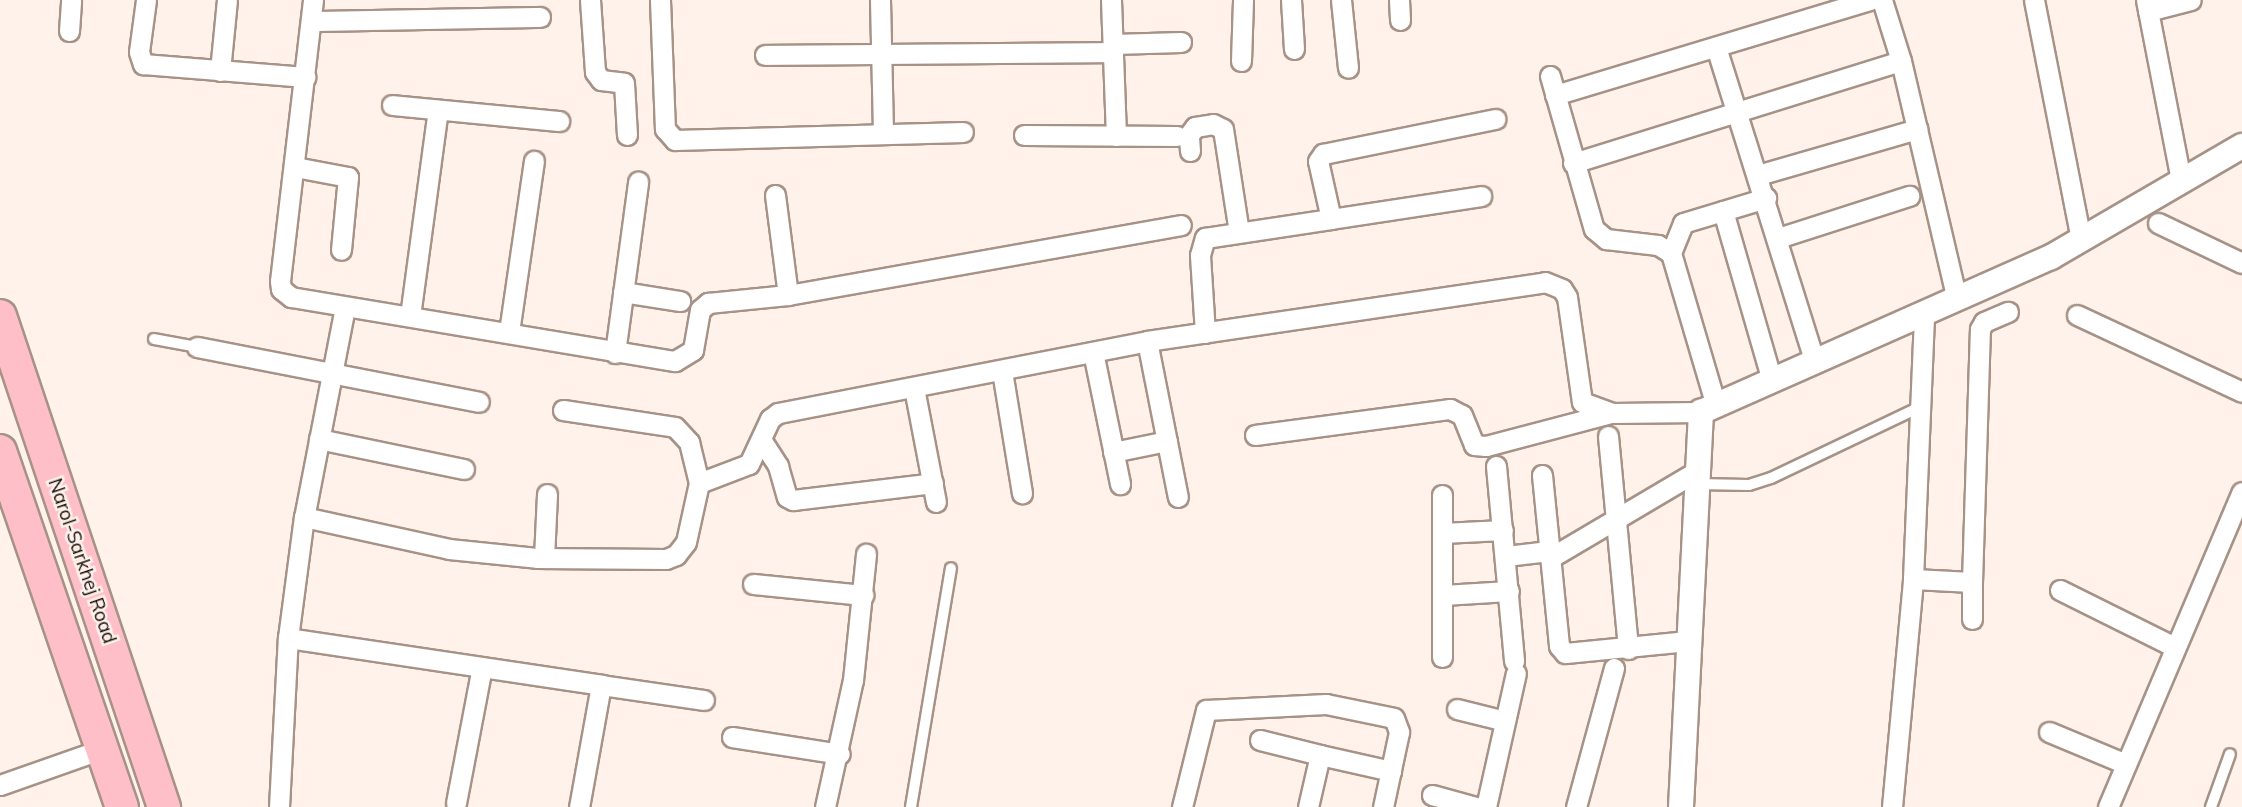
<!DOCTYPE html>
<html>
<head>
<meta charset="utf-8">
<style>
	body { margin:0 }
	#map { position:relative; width:2242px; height:807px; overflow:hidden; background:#fff2ea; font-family:Mulish,sans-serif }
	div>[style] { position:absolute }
	.roads { filter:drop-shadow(2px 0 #a69286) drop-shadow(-2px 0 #a69286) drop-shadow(0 2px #a69286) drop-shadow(0 -2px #a69286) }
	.service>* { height:10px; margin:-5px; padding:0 5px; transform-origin:5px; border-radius:5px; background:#fff }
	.minor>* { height:19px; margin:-9.5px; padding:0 9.5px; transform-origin:9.5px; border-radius:9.5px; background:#fff }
	.tertiary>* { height:24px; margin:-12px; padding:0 12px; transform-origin:12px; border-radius:12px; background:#fff }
	.primary>* { height:32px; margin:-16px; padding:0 16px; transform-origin:16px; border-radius:16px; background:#ffbfc8 }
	span { translate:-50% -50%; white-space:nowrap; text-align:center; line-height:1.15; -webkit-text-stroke:5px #fff2ea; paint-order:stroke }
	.street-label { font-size:19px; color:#150e0a }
</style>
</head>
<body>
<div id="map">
	<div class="roads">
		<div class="service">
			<i style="left:154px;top:339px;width:44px;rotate:10.5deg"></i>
			<i style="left:1697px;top:484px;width:52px;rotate:1.1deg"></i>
			<i style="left:1749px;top:485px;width:23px;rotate:-18deg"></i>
			<i style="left:1771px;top:478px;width:165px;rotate:-25.5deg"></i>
			<i style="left:911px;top:807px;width:242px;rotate:-80.5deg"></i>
			<i style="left:2211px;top:807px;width:56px;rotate:-70.3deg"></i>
		</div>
		<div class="minor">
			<i style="left:146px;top:0;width:52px;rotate:97.7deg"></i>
			<i style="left:139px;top:52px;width:13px;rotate:72deg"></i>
			<i style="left:143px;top:64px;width:163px;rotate:4.6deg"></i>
			<i style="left:313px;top:0;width:283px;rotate:96.7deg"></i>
			<i style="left:280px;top:281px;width:8px;rotate:83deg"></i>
			<i style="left:281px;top:289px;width:13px;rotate:39deg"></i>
			<i style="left:291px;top:297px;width:389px;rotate:9.5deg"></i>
			<i style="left:675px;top:361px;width:21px;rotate:-31deg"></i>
			<i style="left:693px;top:350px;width:41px;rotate:-80.1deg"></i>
			<i style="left:700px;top:310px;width:11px;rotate:-41deg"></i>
			<i style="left:708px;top:303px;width:80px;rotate:-5.7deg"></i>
			<i style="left:788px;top:295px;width:399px;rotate:-10.1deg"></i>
			<i style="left:590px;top:0;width:72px;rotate:86deg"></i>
			<i style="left:595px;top:72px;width:10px;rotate:53deg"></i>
			<i style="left:601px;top:80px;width:23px;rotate:7deg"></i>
			<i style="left:624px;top:83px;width:52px;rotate:86.7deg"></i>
			<i style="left:660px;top:0;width:129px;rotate:87.8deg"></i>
			<i style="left:665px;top:129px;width:15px;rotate:48deg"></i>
			<i style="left:675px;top:140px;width:288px;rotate:-1.6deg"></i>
			<i style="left:880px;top:0;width:133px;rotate:88.7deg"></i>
			<i style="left:1111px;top:0;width:136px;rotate:87.9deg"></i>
			<i style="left:1291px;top:0;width:49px;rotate:86.5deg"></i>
			<i style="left:1341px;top:0;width:68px;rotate:84.1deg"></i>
			<i style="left:1399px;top:0;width:20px;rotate:87deg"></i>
			<i style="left:1882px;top:0;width:64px;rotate:72.7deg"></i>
			<i style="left:1901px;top:61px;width:244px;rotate:76.8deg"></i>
			<i style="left:2034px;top:0;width:244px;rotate:78.9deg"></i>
			<i style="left:2146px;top:0;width:183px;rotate:79deg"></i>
			<i style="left:2148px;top:11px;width:44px;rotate:-14.3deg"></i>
			<i style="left:312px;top:21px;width:228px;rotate:-1deg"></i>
			<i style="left:69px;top:31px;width:31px;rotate:-86deg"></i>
			<i style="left:1113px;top:44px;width:68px;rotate:-1.7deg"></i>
			<i style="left:1716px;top:47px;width:330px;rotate:72.6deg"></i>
			<i style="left:765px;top:55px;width:348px;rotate:-0.5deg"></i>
			<i style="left:1241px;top:61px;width:61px;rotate:-88.1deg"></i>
			<i style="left:220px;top:71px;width:71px;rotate:-84.4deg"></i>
			<i style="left:1550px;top:76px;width:159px;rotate:74deg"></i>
			<i style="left:1594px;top:229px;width:16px;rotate:40deg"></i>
			<i style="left:1606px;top:239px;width:52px;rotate:6.6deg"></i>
			<i style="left:1658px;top:245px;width:15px;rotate:32deg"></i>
			<i style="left:1671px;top:253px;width:159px;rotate:73.6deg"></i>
			<i style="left:1555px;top:95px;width:329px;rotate:-16.8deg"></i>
			<i style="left:392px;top:105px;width:168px;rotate:5.5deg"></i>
			<i style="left:1024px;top:135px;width:153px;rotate:0.4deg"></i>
			<i style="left:1190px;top:151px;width:16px;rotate:-94deg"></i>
			<i style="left:1189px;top:135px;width:10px;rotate:-53deg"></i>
			<i style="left:1195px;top:127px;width:18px;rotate:-9deg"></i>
			<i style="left:1213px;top:124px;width:11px;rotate:27deg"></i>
			<i style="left:1223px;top:129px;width:104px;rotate:81.2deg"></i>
			<i style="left:1573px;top:163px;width:343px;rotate:-17.3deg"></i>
			<i style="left:295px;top:167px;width:54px;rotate:10.7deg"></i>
			<i style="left:348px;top:177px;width:73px;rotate:95.5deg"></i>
			<i style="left:1758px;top:175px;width:166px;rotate:-16.1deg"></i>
			<i style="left:775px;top:195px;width:101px;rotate:82.6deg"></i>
			<i style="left:1723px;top:211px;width:177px;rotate:73.9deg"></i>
			<i style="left:1331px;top:219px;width:152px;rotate:-8.7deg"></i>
			<i style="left:2158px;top:223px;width:93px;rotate:25.5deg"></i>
			<i style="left:1778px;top:238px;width:138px;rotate:-17.8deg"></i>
			<i style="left:1671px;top:253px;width:32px;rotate:-68deg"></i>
			<i style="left:1683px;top:223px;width:87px;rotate:-16.8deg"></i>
			<i style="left:623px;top:292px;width:58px;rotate:9deg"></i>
			<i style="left:345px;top:307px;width:214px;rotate:101deg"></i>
			<i style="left:304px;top:517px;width:148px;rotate:12.4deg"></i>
			<i style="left:449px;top:549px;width:88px;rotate:5.8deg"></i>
			<i style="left:537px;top:558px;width:129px;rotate:0.4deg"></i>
			<i style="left:666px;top:559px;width:11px;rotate:-22deg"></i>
			<i style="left:676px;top:555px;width:16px;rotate:-52deg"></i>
			<i style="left:686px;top:542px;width:60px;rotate:-77.6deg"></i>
			<i style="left:699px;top:483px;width:53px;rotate:-20.8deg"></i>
			<i style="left:749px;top:464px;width:50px;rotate:-65deg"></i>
			<i style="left:770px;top:419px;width:10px;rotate:-37deg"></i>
			<i style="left:778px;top:413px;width:376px;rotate:-11deg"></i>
			<i style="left:1147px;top:341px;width:402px;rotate:-8.4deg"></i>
			<i style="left:1545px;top:282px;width:18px;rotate:22deg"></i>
			<i style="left:1562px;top:289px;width:9px;rotate:58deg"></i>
			<i style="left:1567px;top:297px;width:106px;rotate:81.9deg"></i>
			<i style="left:1582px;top:402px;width:32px;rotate:20deg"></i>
			<i style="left:1612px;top:413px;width:89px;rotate:-0.6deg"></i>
			<i style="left:2077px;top:315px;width:182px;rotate:25deg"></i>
			<i style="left:410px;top:316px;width:208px;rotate:-82.3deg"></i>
			<i style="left:509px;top:332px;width:173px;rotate:-81.7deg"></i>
			<i style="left:1205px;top:333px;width:78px;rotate:-93.7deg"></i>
			<i style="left:1200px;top:255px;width:18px;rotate:-74deg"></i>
			<i style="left:1205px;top:238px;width:127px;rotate:-8.6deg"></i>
			<i style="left:1331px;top:219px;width:59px;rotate:-102.6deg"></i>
			<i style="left:1318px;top:161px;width:9px;rotate:-54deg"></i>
			<i style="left:1323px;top:154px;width:176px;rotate:-11.5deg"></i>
			<i style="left:1147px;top:341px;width:159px;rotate:78.8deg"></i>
			<i style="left:197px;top:347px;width:287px;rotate:11deg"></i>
			<i style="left:1093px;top:352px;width:135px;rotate:78.4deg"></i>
			<i style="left:615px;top:353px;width:173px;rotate:-82.3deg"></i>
			<i style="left:1002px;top:371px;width:124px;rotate:80.7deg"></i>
			<i style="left:914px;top:388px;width:116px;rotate:79.1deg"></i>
			<i style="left:563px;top:410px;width:113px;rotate:8.6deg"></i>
			<i style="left:675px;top:427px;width:21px;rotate:47deg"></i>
			<i style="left:689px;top:442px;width:42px;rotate:76.3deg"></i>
			<i style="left:1255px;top:435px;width:197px;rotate:-7.6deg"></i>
			<i style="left:1450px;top:409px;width:13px;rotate:27deg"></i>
			<i style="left:1462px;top:415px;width:32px;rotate:68deg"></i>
			<i style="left:1474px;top:445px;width:12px;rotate:5deg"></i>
			<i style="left:1486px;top:446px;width:125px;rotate:-14.8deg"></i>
			<i style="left:1608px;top:436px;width:214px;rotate:84.6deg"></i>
			<i style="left:319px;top:439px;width:148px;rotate:11.7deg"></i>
			<i style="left:762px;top:441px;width:30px;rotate:57deg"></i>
			<i style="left:778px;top:466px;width:32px;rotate:74deg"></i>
			<i style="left:787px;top:497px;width:7px;rotate:27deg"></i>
			<i style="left:793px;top:500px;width:141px;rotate:-6.9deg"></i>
			<i style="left:1113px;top:452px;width:55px;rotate:-11.5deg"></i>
			<i style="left:1496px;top:466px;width:196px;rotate:84.7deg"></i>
			<i style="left:1542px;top:475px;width:172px;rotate:84.3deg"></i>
			<i style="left:1559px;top:646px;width:9px;rotate:49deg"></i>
			<i style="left:1565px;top:653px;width:124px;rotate:-5.6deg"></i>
			<i style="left:1442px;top:533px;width:61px;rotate:-2.8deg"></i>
			<i style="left:1506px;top:556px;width:43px;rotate:-6.6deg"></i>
			<i style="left:544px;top:558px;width:64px;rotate:-87.3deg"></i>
			<i style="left:1550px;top:558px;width:171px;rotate:-30.6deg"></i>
			<i style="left:1913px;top:579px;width:59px;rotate:2.9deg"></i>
			<i style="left:1972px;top:582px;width:253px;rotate:-88.2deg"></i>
			<i style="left:1980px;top:329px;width:8px;rotate:-60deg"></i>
			<i style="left:1984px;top:322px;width:26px;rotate:-23deg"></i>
			<i style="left:753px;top:584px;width:111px;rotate:5.7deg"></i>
			<i style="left:2060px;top:590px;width:128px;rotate:26.4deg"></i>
			<i style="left:1443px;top:595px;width:66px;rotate:-3.5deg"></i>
			<i style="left:1972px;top:619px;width:37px;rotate:-90deg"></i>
			<i style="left:288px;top:638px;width:122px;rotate:-82.5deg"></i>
			<i style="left:1442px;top:657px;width:162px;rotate:-90deg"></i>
			<i style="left:601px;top:685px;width:104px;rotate:8.3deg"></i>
			<i style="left:1457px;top:709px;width:49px;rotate:14deg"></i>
			<i style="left:2049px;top:732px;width:83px;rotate:22.6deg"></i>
			<i style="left:732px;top:737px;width:109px;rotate:8.9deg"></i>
			<i style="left:1260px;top:740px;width:62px;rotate:14deg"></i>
			<i style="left:1320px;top:755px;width:53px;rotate:103deg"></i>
			<i style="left:1320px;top:755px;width:73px;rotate:12.7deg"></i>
			<i style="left:0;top:785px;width:108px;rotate:-19.4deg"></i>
			<i style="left:1432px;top:795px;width:46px;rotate:15.3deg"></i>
			<i style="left:456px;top:803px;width:138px;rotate:-79.2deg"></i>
			<i style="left:279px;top:807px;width:169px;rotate:-87deg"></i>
			<i style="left:288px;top:638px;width:317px;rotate:8.5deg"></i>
			<i style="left:601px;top:685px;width:124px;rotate:100.2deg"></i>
			<i style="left:825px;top:807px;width:130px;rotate:-77.6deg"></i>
			<i style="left:853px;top:680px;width:127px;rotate:-84.1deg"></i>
			<i style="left:1182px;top:807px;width:100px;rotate:-76.1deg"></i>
			<i style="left:1206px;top:710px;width:120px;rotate:-2.9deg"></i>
			<i style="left:1326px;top:704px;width:69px;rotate:11.6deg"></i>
			<i style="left:1394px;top:718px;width:15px;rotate:70deg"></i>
			<i style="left:1399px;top:732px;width:77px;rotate:102deg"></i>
			<i style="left:1486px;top:807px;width:137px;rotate:-77.4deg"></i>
			<i style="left:1576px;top:807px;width:144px;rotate:-74.7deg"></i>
			<i style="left:1892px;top:807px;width:229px;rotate:-84.7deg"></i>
			<i style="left:1913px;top:579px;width:266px;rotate:-87.6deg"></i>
			<i style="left:2108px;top:807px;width:342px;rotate:-67deg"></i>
		</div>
		<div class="tertiary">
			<i style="left:1681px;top:807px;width:396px;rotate:-87.1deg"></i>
			<i style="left:1701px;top:412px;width:383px;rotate:-23.9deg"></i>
			<i style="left:2051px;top:257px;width:221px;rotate:-30.2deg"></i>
		</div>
		<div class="primary">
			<i style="left:0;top:316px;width:518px;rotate:71.53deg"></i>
			<i style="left:0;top:451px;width:376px;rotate:71.1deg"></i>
		</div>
	</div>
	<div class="street-label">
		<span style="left:82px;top:561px;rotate:71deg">Narol-Sarkhej Road</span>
	</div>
</div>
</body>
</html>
